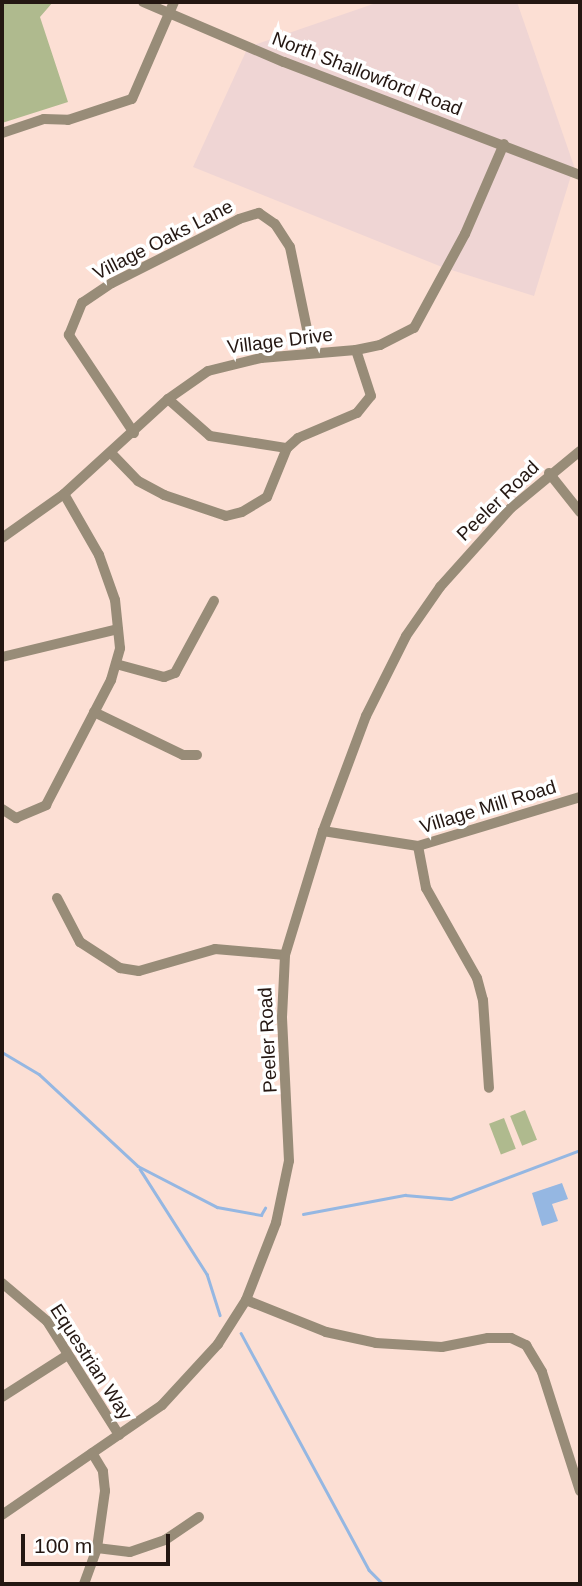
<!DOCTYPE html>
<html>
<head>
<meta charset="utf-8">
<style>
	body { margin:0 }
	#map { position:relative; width:582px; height:1586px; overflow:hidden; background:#fcdfd4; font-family:Helvetica,sans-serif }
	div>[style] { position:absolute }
	.commercial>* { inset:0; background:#efd5d4 }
	.green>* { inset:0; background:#afba8e; transform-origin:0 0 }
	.water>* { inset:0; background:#95b7e2 }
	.stream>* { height:2.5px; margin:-1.25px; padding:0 1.25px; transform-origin:1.25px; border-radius:1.25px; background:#95b7e2 }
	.minor>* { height:10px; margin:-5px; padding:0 5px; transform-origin:5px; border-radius:5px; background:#988c78 }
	span { translate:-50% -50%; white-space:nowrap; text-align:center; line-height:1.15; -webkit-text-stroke:7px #fff; paint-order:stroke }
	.street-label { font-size:19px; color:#241712 }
	.frame { position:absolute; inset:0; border:4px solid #241712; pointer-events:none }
	.scale { position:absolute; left:21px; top:1534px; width:149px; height:32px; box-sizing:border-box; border:4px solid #241712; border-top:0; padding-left:9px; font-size:21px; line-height:24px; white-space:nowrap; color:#241712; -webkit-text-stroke:5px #fff; paint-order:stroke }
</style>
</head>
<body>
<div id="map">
	<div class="commercial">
		<i style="clip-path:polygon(379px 2px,517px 2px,574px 166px,534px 296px,442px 267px,193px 167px,248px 47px)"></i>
	</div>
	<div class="green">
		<i style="clip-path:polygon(2px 2px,53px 2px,40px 17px,68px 102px,2px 123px)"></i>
		<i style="left:525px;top:1110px;width:32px;height:16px;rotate:68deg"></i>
		<i style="left:504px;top:1118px;width:33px;height:16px;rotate:69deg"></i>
	</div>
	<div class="water">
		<i style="clip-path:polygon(562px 1183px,568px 1199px,552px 1204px,558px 1221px,542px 1226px,532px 1193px)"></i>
	</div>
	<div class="stream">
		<i style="left:2px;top:1052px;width:43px;rotate:30.7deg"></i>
		<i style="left:39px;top:1074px;width:135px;rotate:42.9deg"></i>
		<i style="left:138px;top:1166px;width:89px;rotate:27.4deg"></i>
		<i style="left:217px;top:1207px;width:45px;rotate:10.3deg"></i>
		<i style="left:261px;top:1215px;width:8px;rotate:-60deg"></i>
		<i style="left:140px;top:1169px;width:125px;rotate:57.5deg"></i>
		<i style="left:207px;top:1274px;width:43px;rotate:72.4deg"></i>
		<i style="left:303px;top:1214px;width:104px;rotate:-10.6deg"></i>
		<i style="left:405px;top:1195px;width:46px;rotate:5deg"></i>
		<i style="left:451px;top:1199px;width:138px;rotate:-20.8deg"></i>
		<i style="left:241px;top:1333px;width:269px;rotate:61.6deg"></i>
		<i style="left:369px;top:1570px;width:20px;rotate:45deg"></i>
	</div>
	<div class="minor">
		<i style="left:143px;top:2px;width:153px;rotate:23.1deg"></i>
		<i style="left:284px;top:62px;width:317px;rotate:20.9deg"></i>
		<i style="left:2px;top:133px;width:44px;rotate:-18.4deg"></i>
		<i style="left:44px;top:119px;width:24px;rotate:2deg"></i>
		<i style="left:68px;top:120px;width:67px;rotate:-18.2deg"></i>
		<i style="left:132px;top:99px;width:106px;rotate:-66.6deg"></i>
		<i style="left:168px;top:399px;width:56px;rotate:41.4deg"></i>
		<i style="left:210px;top:436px;width:78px;rotate:8.9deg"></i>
		<i style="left:134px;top:433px;width:118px;rotate:-123.6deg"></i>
		<i style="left:69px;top:335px;width:35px;rotate:-68deg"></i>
		<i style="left:82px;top:303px;width:36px;rotate:-34deg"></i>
		<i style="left:112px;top:283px;width:142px;rotate:-26.7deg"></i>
		<i style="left:239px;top:219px;width:21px;rotate:-17deg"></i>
		<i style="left:259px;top:213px;width:19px;rotate:35deg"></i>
		<i style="left:275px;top:224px;width:27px;rotate:57deg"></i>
		<i style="left:290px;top:247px;width:108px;rotate:78.3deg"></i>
		<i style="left:112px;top:454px;width:37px;rotate:46deg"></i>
		<i style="left:138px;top:481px;width:30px;rotate:28deg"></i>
		<i style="left:164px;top:495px;width:65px;rotate:18.7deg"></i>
		<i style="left:226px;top:516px;width:16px;rotate:-14deg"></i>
		<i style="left:242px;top:512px;width:29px;rotate:-31deg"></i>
		<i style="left:267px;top:497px;width:53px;rotate:-67.8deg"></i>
		<i style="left:287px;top:448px;width:15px;rotate:-42deg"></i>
		<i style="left:298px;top:438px;width:64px;rotate:-23deg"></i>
		<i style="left:357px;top:413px;width:22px;rotate:-51deg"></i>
		<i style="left:371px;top:396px;width:48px;rotate:-108.1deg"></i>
		<i style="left:549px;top:473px;width:50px;rotate:51.5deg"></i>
		<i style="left:2px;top:538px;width:76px;rotate:-35.4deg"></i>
		<i style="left:64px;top:494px;width:141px;rotate:-42.4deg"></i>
		<i style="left:168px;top:399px;width:49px;rotate:-35deg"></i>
		<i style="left:208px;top:371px;width:55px;rotate:-13.8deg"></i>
		<i style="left:261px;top:358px;width:95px;rotate:-4.8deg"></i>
		<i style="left:356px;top:350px;width:25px;rotate:-12deg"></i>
		<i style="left:380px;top:345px;width:38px;rotate:-27deg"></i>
		<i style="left:414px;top:328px;width:107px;rotate:-61.5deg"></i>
		<i style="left:465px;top:234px;width:98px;rotate:-66.6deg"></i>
		<i style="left:2px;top:657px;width:119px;rotate:-13.6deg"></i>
		<i style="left:116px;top:664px;width:50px;rotate:15.2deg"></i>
		<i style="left:164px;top:677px;width:12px;rotate:-20deg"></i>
		<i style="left:175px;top:673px;width:82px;rotate:-61.6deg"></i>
		<i style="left:94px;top:712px;width:99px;rotate:25.8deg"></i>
		<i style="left:183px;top:755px;width:14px"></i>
		<i style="left:2px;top:809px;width:17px;rotate:33deg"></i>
		<i style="left:16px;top:818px;width:33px;rotate:-23deg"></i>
		<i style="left:46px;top:805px;width:141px;rotate:-62.5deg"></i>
		<i style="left:111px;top:680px;width:33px;rotate:-74deg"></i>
		<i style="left:120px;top:648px;width:48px;rotate:-95.9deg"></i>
		<i style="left:115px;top:600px;width:48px;rotate:-109.6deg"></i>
		<i style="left:99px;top:555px;width:70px;rotate:-119.8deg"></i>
		<i style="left:323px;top:831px;width:96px;rotate:9deg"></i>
		<i style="left:418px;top:846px;width:169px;rotate:-16.8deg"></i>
		<i style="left:418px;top:846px;width:43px;rotate:79.2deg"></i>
		<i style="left:426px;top:888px;width:103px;rotate:60.5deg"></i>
		<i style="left:477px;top:978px;width:23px;rotate:75deg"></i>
		<i style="left:483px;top:1000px;width:88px;rotate:86.1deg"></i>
		<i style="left:57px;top:898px;width:50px;rotate:62.4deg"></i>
		<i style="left:80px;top:942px;width:48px;rotate:33deg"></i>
		<i style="left:120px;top:968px;width:19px;rotate:9deg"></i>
		<i style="left:139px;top:971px;width:79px;rotate:-16.1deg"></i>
		<i style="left:215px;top:949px;width:70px;rotate:4.9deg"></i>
		<i style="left:2px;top:1283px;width:59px;rotate:40.2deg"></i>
		<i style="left:47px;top:1321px;width:135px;rotate:57.7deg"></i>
		<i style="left:246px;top:1300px;width:86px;rotate:21.8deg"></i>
		<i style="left:326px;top:1332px;width:51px;rotate:12.4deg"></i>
		<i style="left:376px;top:1343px;width:66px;rotate:3.5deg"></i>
		<i style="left:442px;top:1347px;width:47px;rotate:-11.1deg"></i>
		<i style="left:488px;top:1338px;width:23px"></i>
		<i style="left:511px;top:1338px;width:17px;rotate:25deg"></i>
		<i style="left:526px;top:1345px;width:31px;rotate:59deg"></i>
		<i style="left:542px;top:1372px;width:125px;rotate:72.3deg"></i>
		<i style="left:2px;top:1397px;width:76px;rotate:-32.6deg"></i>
		<i style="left:2px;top:1515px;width:194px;rotate:-34.5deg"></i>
		<i style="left:162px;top:1405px;width:83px;rotate:-47.4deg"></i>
		<i style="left:218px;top:1344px;width:52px;rotate:-57.5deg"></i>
		<i style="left:246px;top:1300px;width:83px;rotate:-68.7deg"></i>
		<i style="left:276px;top:1223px;width:63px;rotate:-78.2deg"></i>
		<i style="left:289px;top:1161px;width:144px;rotate:-92.8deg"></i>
		<i style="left:282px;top:1017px;width:62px;rotate:-87.2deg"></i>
		<i style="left:285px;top:955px;width:130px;rotate:-73deg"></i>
		<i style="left:323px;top:831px;width:123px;rotate:-69.5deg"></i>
		<i style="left:366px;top:716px;width:89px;rotate:-63.4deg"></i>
		<i style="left:406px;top:636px;width:60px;rotate:-55.2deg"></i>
		<i style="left:440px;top:587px;width:106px;rotate:-48.1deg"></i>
		<i style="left:511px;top:508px;width:89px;rotate:-39.6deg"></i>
		<i style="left:97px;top:1548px;width:33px;rotate:7deg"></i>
		<i style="left:130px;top:1552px;width:37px;rotate:-19deg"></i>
		<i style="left:165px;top:1540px;width:41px;rotate:-34.1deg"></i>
		<i style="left:84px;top:1584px;width:38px;rotate:-70deg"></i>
		<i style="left:97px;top:1548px;width:58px;rotate:-82deg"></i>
		<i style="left:105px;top:1491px;width:20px;rotate:-96deg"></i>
		<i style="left:103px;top:1471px;width:21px;rotate:-121deg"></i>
	</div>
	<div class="street-label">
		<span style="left:367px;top:74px;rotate:21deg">North Shallowford Road</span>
		<span style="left:163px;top:240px;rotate:-27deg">Village Oaks Lane</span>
		<span style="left:280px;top:341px;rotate:-7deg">Village Drive</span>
		<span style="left:498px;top:501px;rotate:-44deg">Peeler Road</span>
		<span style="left:488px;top:807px;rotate:-17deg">Village Mill Road</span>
		<span style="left:268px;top:1040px;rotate:-93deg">Peeler Road</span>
		<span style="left:91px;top:1362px;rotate:57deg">Equestrian Way</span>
	</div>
	<div class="frame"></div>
	<div class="scale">100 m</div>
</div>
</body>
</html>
